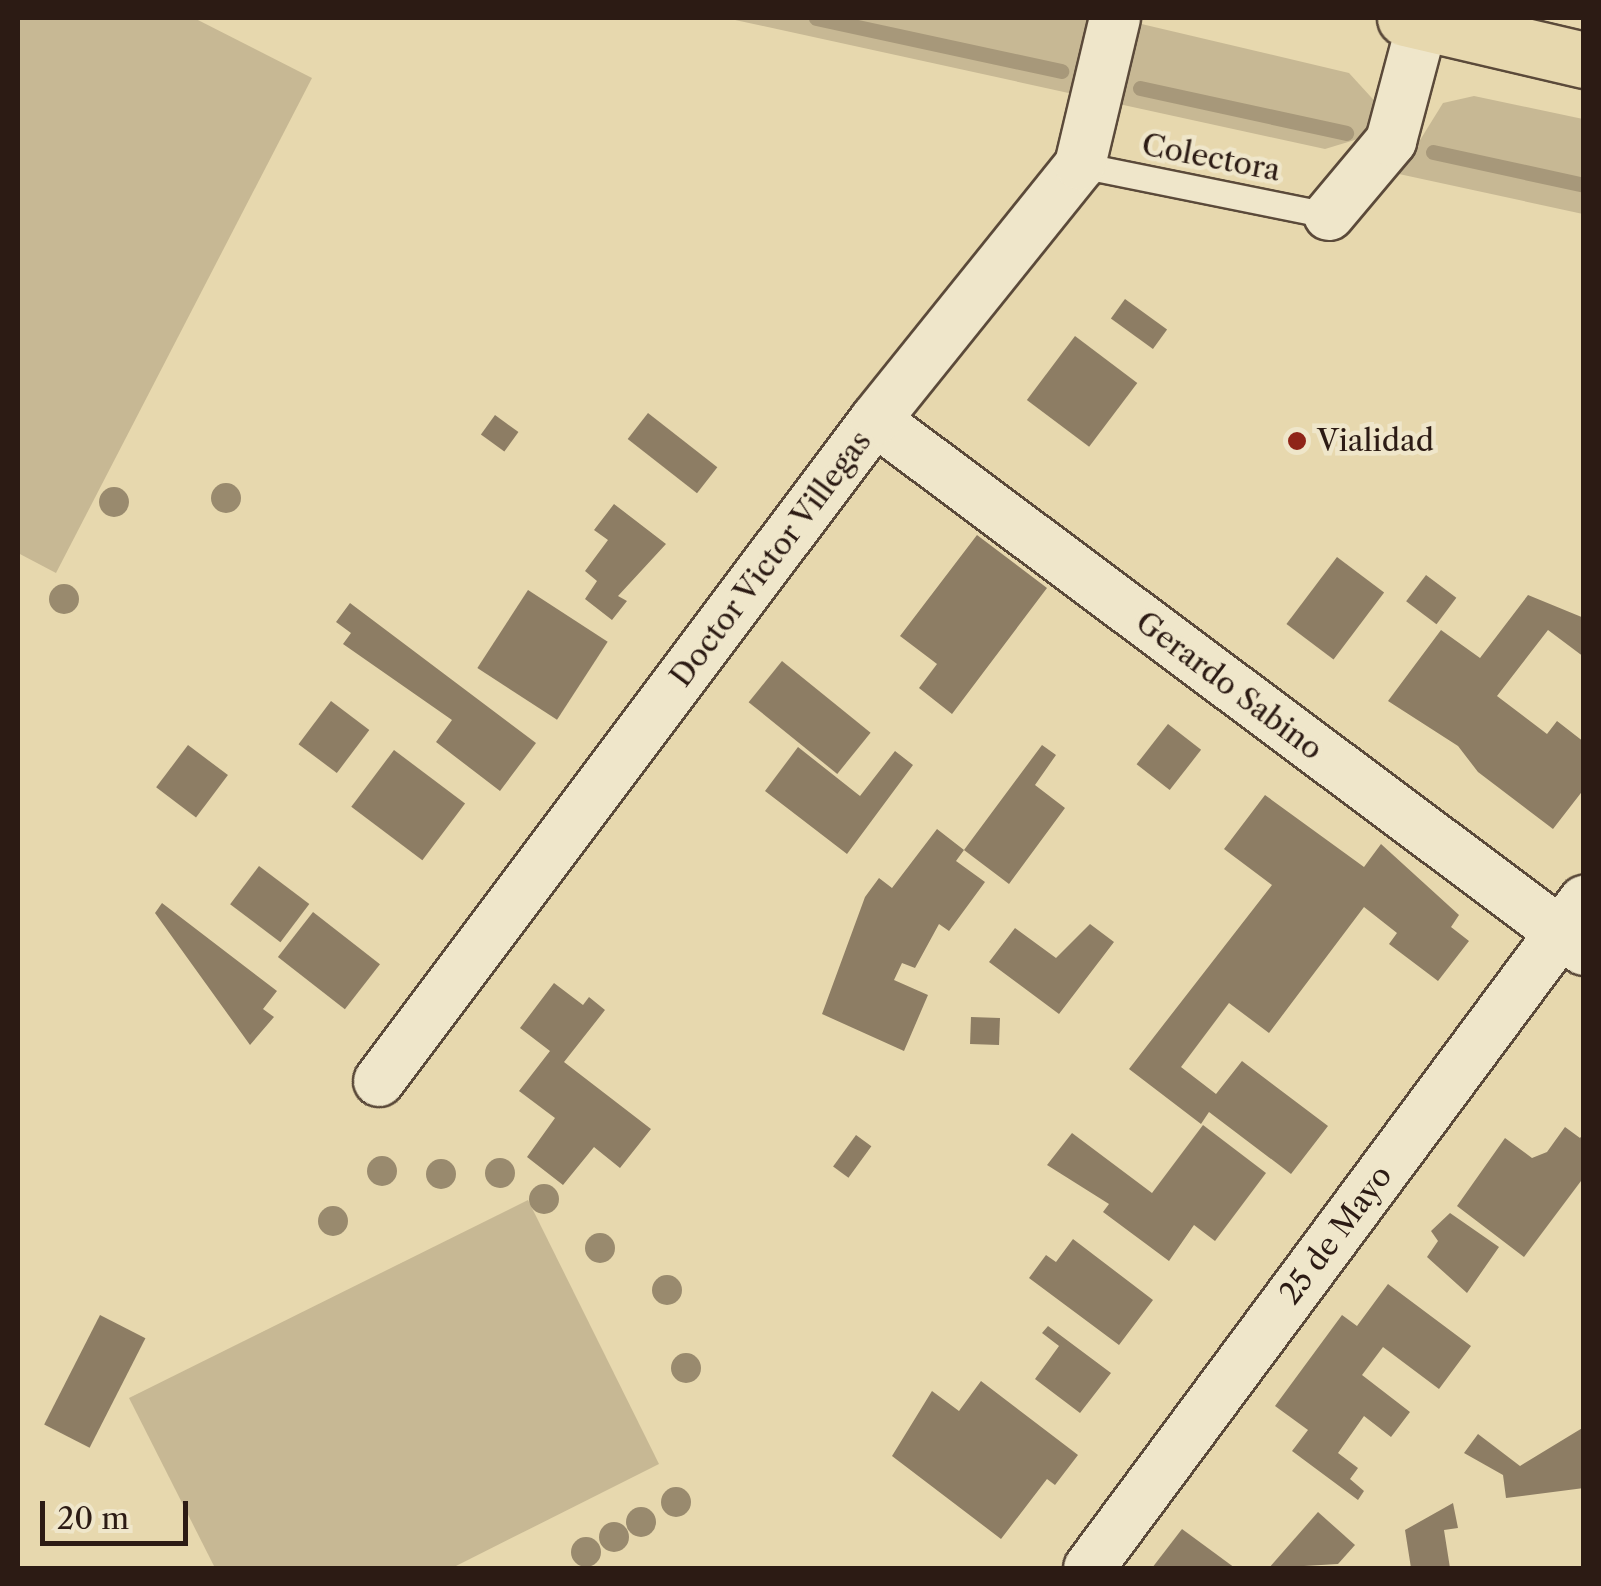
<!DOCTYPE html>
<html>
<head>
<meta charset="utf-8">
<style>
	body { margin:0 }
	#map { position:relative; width:1601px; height:1586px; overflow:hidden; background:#e7d8ae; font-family:"Libre Caslon Text",serif }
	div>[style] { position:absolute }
	.green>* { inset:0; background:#c7b894 }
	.stream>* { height:15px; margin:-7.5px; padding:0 7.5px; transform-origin:7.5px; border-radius:7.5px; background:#a7987a }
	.building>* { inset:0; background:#8d7d64; transform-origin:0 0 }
	.roads { filter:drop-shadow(2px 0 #5b4a3a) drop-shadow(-2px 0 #5b4a3a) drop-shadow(0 2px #5b4a3a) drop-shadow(0 -2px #5b4a3a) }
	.service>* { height:25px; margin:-12.5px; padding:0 12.5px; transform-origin:12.5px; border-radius:12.5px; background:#efe6ca }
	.minor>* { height:50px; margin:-25px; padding:0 25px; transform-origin:25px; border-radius:25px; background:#efe6ca }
	.primary>* { height:55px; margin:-27.5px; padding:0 27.5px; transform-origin:27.5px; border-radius:27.5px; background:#e7d8ae }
	.trees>* { width:30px; height:30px; margin:-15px; border-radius:50%; background:#998a6e }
	.dots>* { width:28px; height:28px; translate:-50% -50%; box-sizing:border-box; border:5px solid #efe6ca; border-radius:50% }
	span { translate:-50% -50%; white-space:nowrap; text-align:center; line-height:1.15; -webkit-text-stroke:9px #efe6ca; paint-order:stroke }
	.street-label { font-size:30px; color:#2c1b14 }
	.poi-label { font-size:30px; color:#2c1b14 }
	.left { translate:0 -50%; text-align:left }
	.frame { position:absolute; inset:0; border:20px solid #2c1b14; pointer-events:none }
	.scale { position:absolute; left:40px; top:1501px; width:148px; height:45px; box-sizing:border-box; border:5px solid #2c1b14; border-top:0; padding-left:12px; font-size:30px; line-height:35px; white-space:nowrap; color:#2c1b14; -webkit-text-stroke:8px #efe6ca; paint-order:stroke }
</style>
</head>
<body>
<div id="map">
	<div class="green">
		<i style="clip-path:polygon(18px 18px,194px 18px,312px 78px,56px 573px,18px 553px)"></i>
		<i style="clip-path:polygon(726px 18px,1116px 18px,1349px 73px,1381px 108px,1358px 139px,1325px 149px)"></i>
		<i style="clip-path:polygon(1474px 96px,1583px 119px,1583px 214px,1399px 174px,1443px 103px)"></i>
		<i style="clip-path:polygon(528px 1200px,659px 1464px,452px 1568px,215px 1568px,129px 1398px)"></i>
	</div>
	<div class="stream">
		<i style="left:816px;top:18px;width:251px;rotate:12.2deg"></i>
		<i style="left:1140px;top:88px;width:211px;rotate:12.3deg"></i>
		<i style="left:1433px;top:152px;width:155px;rotate:12.3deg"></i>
	</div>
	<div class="building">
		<i style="left:1125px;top:299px;width:52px;height:24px;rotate:36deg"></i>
		<i style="left:1075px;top:336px;width:78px;height:80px;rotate:37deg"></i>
		<i style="left:648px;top:413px;width:88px;height:33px;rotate:38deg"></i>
		<i style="left:495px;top:415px;width:29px;height:24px;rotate:36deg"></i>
		<i style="clip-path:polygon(614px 504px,666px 544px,618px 596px,627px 601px,612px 620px,585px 599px,597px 581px,585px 571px,608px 540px,594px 530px)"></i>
		<i style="clip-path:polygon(977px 535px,1047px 588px,952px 714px,919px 688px,937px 664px,900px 636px)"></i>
		<i style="left:1337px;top:557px;width:59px;height:84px;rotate:37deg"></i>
		<i style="left:1426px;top:575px;width:38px;height:33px;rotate:37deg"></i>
		<i style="left:528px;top:590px;width:95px;height:93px;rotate:33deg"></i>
		<i style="clip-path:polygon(1528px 595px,1584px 618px,1584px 657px,1548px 630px,1497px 696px,1547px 734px,1557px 721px,1584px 742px,1584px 789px,1553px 829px,1478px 772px,1458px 746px,1388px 701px,1441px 630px,1480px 658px)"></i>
		<i style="clip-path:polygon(350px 603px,536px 743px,500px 791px,436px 742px,452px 720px,343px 644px,351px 633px,336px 622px)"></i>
		<i style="left:782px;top:661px;width:114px;height:53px;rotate:39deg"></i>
		<i style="left:331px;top:701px;width:48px;height:54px;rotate:37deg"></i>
		<i style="left:1168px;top:724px;width:42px;height:51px;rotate:38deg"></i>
		<i style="left:188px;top:745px;width:50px;height:53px;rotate:37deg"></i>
		<i style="clip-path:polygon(1042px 745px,1056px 755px,1035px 785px,1065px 808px,1009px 884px,964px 850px)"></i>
		<i style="clip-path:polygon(798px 747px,860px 796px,895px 751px,913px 765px,847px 854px,765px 791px)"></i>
		<i style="left:394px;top:750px;width:89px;height:71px;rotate:37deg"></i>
		<i style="clip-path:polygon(1265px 795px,1364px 867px,1381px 844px,1459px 915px,1451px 927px,1469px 941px,1438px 981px,1389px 944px,1397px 933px,1364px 907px,1269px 1033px,1229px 1003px,1181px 1067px,1216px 1094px,1242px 1061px,1328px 1126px,1291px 1174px,1209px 1112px,1201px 1124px,1129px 1069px,1272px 885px,1224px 849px)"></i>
		<i style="clip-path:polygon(937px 829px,964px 850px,956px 861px,985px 882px,949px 931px,939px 924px,915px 968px,902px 963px,894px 980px,928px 995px,904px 1051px,822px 1014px,865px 897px,879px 878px,892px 888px)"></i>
		<i style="left:259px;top:866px;width:63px;height:48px;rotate:37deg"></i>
		<i style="clip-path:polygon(162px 903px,277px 991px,263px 1009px,274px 1017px,250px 1045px,155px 913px)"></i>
		<i style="left:313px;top:912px;width:85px;height:57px;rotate:38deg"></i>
		<i style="clip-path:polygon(1090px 924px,1114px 942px,1059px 1014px,989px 962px,1015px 928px,1056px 958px)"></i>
		<i style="clip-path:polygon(554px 983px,583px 1005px,589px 997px,605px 1010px,564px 1062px,651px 1129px,620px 1168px,594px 1147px,563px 1185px,527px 1157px,555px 1118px,519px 1091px,550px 1051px,520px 1028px)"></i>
		<i style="left:971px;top:1017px;width:29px;height:27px;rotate:2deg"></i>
		<i style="clip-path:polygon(1203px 1125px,1266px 1173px,1215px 1241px,1194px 1225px,1169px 1261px,1103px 1212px,1109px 1204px,1047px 1165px,1072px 1133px,1152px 1193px)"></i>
		<i style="clip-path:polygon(1565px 1127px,1580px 1138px,1584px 1133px,1584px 1177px,1524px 1257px,1457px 1206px,1505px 1138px,1532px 1158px,1547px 1152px)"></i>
		<i style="left:856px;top:1135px;width:19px;height:39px;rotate:36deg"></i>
		<i style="clip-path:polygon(1450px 1213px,1499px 1247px,1467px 1293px,1427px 1257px,1438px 1241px,1431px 1231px)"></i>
		<i style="clip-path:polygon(1073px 1239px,1153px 1300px,1119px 1345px,1029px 1278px,1046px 1255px,1056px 1262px)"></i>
		<i style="clip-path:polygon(1388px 1284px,1471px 1346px,1439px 1389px,1383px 1347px,1362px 1375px,1410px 1412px,1391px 1437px,1364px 1416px,1338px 1453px,1358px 1468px,1350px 1479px,1364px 1491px,1358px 1500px,1292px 1451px,1308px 1430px,1275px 1406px,1342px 1315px,1357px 1326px)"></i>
		<i style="left:100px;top:1315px;width:51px;height:123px;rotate:27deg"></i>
		<i style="clip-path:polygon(1048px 1326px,1111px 1373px,1080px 1413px,1035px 1379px,1059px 1346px,1042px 1333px)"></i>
		<i style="clip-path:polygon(981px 1381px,1078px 1455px,1055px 1485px,1047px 1479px,1001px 1539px,892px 1456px,932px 1391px,959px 1411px)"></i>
		<i style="clip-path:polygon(1584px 1427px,1584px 1488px,1506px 1498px,1503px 1475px,1464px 1453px,1478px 1434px,1520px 1466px)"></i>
		<i style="clip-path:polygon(1453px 1503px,1458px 1528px,1444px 1530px,1450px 1568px,1411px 1568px,1405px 1530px)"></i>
		<i style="clip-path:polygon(1318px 1512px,1355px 1545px,1338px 1564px,1269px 1568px)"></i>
		<i style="clip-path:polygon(1182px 1529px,1235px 1568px,1152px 1568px)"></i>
	</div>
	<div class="roads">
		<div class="service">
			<i style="left:1080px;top:165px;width:254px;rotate:11.4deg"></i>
		</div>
		<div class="minor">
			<i style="left:1329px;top:215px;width:97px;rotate:-50deg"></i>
			<i style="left:1391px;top:141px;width:124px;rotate:-75.1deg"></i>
			<i style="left:875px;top:420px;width:885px;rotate:36.78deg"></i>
			<i style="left:379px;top:1081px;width:826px;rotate:-53.12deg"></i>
			<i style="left:875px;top:420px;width:327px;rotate:-51.2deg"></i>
			<i style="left:1080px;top:165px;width:151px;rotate:-76.6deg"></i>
			<i style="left:1089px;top:1568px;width:831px;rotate:-53.42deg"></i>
		</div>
		<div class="primary">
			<i style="left:1405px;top:18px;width:184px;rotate:13.2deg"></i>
		</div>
	</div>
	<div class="trees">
		<i style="left:226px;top:498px"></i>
		<i style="left:114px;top:502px"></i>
		<i style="left:64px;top:599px"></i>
		<i style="left:382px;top:1171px"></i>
		<i style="left:500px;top:1173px"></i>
		<i style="left:441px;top:1174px"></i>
		<i style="left:544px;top:1199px"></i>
		<i style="left:333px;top:1221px"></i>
		<i style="left:600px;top:1248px"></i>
		<i style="left:667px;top:1290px"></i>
		<i style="left:686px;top:1368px"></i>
		<i style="left:676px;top:1502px"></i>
		<i style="left:641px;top:1522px"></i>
		<i style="left:614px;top:1537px"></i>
		<i style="left:586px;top:1552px"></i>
	</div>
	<div class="dots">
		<i style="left:1297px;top:441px;background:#8f2418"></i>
	</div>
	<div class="street-label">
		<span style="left:1211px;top:158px;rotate:11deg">Colectora</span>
		<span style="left:771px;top:559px;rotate:-53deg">Doctor Victor Villegas</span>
		<span style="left:1229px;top:686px;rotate:37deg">Gerardo Sabino</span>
		<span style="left:1336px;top:1235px;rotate:-53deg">25 de Mayo</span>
	</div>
	<div class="poi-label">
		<span class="left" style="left:1317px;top:441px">Vialidad</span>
	</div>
	<div class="frame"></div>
	<div class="scale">20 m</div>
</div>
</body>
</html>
